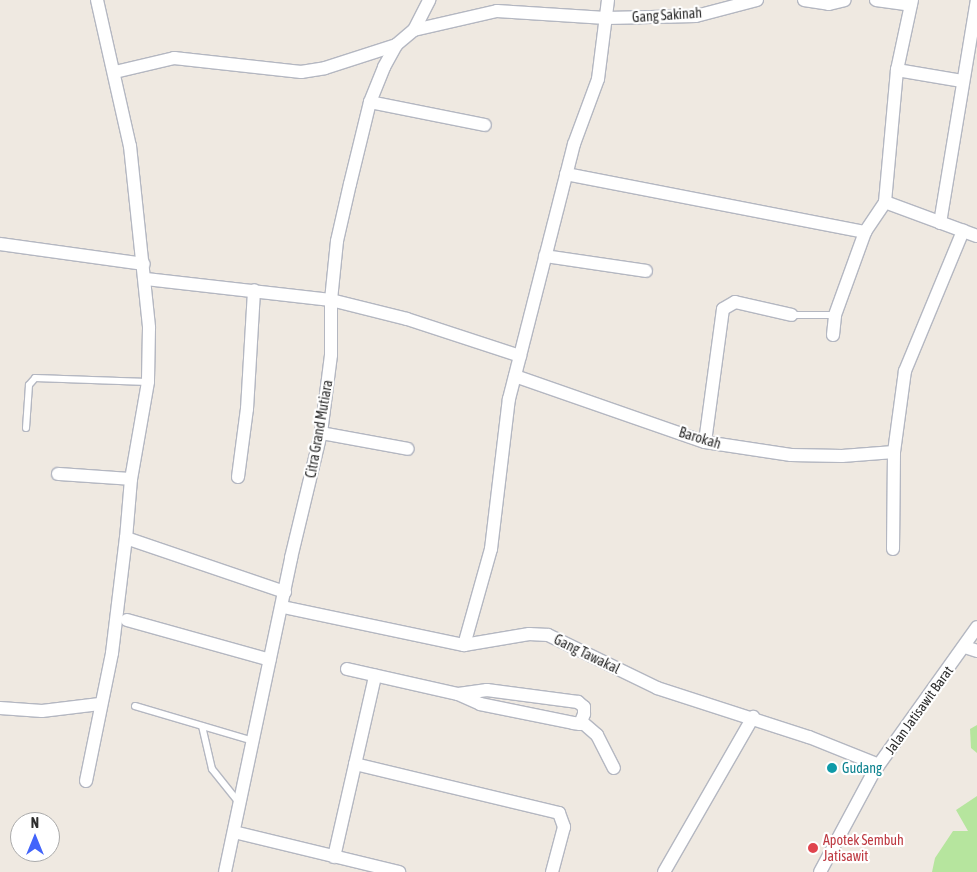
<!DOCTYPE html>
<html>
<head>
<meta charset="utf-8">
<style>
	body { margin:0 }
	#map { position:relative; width:977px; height:872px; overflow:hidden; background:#efe9e1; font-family:"Asap Condensed",sans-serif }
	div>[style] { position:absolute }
	.green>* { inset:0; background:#b6e59e }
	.roads { filter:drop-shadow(1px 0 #b4b7c1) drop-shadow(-1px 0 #b4b7c1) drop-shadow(0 1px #b4b7c1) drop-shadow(0 -1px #b4b7c1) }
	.service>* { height:6px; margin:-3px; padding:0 3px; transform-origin:3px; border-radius:3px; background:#fff }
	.minor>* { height:12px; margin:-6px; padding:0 6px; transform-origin:6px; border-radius:6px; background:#fff }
	.dots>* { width:14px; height:14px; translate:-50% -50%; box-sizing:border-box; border:2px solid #fff; border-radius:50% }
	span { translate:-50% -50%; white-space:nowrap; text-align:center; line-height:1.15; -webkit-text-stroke:4.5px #fff; paint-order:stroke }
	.street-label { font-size:14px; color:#2e2e2e }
	.culture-label { font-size:14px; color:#0d838f }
	.left { translate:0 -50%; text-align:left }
	.health-label { font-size:14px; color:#be3a42 }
	.north { position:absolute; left:10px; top:812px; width:50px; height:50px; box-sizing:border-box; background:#fff; border:1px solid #ababab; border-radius:50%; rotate:0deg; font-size:14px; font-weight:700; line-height:20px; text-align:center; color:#2e2e2e }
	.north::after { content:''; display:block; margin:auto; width:18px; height:22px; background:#4264fb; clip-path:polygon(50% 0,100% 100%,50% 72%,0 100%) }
</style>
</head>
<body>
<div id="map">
	<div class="green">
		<i style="clip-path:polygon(977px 725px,977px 753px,971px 748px,970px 729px)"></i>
		<i style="clip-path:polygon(977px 796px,977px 872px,932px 872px,935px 858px,953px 831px,968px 831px,956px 810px)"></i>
	</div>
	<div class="roads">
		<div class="service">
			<i style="left:792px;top:315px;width:43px"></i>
			<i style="left:26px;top:428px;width:43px;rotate:-86deg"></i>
			<i style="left:29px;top:385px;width:9px;rotate:-49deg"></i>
			<i style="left:35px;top:378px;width:113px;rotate:2deg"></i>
			<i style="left:135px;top:706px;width:123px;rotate:16.5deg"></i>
			<i style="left:202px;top:726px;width:44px;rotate:76.9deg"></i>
			<i style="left:212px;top:769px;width:45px;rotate:51.3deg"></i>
		</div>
		<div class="minor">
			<i style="left:97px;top:0;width:150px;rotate:77.3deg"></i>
			<i style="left:130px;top:146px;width:183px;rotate:84deg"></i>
			<i style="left:149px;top:328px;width:54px;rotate:91.1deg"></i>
			<i style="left:148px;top:382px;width:98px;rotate:99.9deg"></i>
			<i style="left:131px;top:479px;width:59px;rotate:94.8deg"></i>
			<i style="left:804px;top:0;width:25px;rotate:9deg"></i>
			<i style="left:829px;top:4px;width:16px;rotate:-14deg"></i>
			<i style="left:876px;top:0;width:35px;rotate:8deg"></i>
			<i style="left:414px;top:30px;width:85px;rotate:-12.9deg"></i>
			<i style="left:497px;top:11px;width:109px;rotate:3.7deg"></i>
			<i style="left:606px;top:18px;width:90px;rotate:-1.3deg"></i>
			<i style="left:696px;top:16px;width:63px;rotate:-14.7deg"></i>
			<i style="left:897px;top:70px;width:66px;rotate:9.6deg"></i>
			<i style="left:115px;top:72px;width:61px;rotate:-13.3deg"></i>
			<i style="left:174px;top:58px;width:128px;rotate:6.3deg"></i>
			<i style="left:301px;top:72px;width:24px;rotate:-9deg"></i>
			<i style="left:325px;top:68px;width:75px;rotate:-17.9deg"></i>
			<i style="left:370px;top:102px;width:117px;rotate:11.3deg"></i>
			<i style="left:566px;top:174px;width:305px;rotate:11deg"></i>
			<i style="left:865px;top:232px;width:36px;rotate:-56deg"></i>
			<i style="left:885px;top:202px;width:133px;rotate:-84.8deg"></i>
			<i style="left:897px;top:70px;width:72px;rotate:-77.9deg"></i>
			<i style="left:885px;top:202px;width:98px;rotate:20.3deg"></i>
			<i style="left:940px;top:223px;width:226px;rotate:-80.6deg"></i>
			<i style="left:0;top:244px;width:145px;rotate:7.9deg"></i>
			<i style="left:545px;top:256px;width:102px;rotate:8.4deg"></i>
			<i style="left:146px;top:279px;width:186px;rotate:6.5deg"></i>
			<i style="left:331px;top:300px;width:78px;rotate:14deg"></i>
			<i style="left:407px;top:319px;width:119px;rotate:18.1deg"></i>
			<i style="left:833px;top:335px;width:20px;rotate:-84deg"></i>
			<i style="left:835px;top:315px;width:88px;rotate:-70.1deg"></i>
			<i style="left:515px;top:376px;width:201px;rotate:19.2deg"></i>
			<i style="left:705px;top:442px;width:87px;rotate:8.6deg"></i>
			<i style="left:791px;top:455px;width:51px;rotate:1.1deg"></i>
			<i style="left:842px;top:456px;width:52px;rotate:-4.4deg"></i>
			<i style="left:321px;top:433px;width:88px;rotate:10.4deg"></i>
			<i style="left:705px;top:442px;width:134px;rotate:-82.3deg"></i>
			<i style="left:723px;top:309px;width:14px;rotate:-30deg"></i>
			<i style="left:735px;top:302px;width:58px;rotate:12.8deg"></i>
			<i style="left:58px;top:474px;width:73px;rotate:3.9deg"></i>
			<i style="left:238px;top:477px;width:69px;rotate:-82.5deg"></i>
			<i style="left:247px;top:409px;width:119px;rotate:-86.6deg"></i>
			<i style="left:893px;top:549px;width:97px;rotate:-89.4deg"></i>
			<i style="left:894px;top:452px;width:82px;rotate:-82.3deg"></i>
			<i style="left:905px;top:371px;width:152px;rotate:-67.5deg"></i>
			<i style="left:283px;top:607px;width:185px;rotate:11.9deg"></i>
			<i style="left:464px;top:645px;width:66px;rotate:-9.6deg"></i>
			<i style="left:529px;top:634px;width:19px;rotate:3deg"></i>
			<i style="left:548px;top:635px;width:121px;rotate:25.9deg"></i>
			<i style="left:657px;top:688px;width:160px;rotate:17.9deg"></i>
			<i style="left:809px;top:737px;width:75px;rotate:21.8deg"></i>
			<i style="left:127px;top:620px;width:148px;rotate:15.6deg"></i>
			<i style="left:464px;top:645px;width:100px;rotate:-74.3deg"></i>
			<i style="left:491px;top:549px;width:151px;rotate:-83.2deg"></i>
			<i style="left:509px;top:399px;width:263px;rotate:-75.7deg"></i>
			<i style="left:574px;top:144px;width:69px;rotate:-69.7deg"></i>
			<i style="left:598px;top:79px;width:80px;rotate:-82.8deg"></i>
			<i style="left:965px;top:647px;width:13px;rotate:18deg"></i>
			<i style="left:347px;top:669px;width:114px;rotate:12.7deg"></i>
			<i style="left:458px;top:694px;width:24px;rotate:24deg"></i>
			<i style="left:480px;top:704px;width:95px;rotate:11.5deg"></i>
			<i style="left:573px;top:723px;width:7px;rotate:8deg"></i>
			<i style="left:580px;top:724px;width:11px;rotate:-68deg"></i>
			<i style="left:584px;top:714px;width:7px;rotate:-90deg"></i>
			<i style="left:584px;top:707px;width:8px;rotate:-140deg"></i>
			<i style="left:578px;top:702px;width:92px;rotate:-172.5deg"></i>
			<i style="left:487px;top:690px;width:29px;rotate:172deg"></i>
			<i style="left:0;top:708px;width:42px;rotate:4.1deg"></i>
			<i style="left:42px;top:711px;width:58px;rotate:-6.9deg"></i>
			<i style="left:582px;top:722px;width:20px;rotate:41deg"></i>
			<i style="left:597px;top:735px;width:37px;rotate:63deg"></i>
			<i style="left:355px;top:764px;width:210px;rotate:13.5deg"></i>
			<i style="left:559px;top:813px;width:15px;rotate:70deg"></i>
			<i style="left:564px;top:827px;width:47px;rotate:104.9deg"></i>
			<i style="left:86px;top:781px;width:131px;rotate:-78.5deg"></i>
			<i style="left:112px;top:653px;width:116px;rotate:-83.1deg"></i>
			<i style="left:126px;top:538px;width:168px;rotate:18.8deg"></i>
			<i style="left:234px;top:832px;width:170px;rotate:13.6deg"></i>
			<i style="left:334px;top:857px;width:186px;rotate:-77.2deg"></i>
			<i style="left:225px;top:872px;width:321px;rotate:-78.1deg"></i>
			<i style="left:291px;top:558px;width:129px;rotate:-76.5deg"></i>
			<i style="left:321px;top:433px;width:79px;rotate:-82.7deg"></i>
			<i style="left:331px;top:355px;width:55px;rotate:-90deg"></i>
			<i style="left:331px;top:300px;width:59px;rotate:-84.2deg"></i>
			<i style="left:337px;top:241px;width:58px;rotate:-77.2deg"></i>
			<i style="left:350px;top:184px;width:84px;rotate:-76.3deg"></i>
			<i style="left:370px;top:102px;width:38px;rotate:-68deg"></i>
			<i style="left:384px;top:67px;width:25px;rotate:-61deg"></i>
			<i style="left:396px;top:45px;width:23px;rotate:-40deg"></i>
			<i style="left:414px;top:30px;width:34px;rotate:-63deg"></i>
			<i style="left:664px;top:872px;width:179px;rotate:-60.1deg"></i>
			<i style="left:820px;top:872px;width:112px;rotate:-61.8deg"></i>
			<i style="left:873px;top:773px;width:179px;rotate:-54.5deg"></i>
		</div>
	</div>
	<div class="dots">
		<i style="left:832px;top:768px;background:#0f9aa8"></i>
		<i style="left:813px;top:848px;background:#e0444e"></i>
	</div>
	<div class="street-label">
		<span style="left:667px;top:15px;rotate:-4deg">Gang Sakinah</span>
		<span style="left:319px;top:429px;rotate:-80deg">Citra Grand Mutiara</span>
		<span style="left:700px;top:438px;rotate:17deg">Barokah</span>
		<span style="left:587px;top:654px;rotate:26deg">Gang Tawakal</span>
		<span style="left:919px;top:710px;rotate:-54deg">Jalan Jatisawit Barat</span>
	</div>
	<div class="culture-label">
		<span class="left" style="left:842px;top:768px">Gudang</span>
	</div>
	<div class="health-label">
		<span class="left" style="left:823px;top:848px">Apotek Sembuh<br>Jatisawit</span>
	</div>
	<div class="north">N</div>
</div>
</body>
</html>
